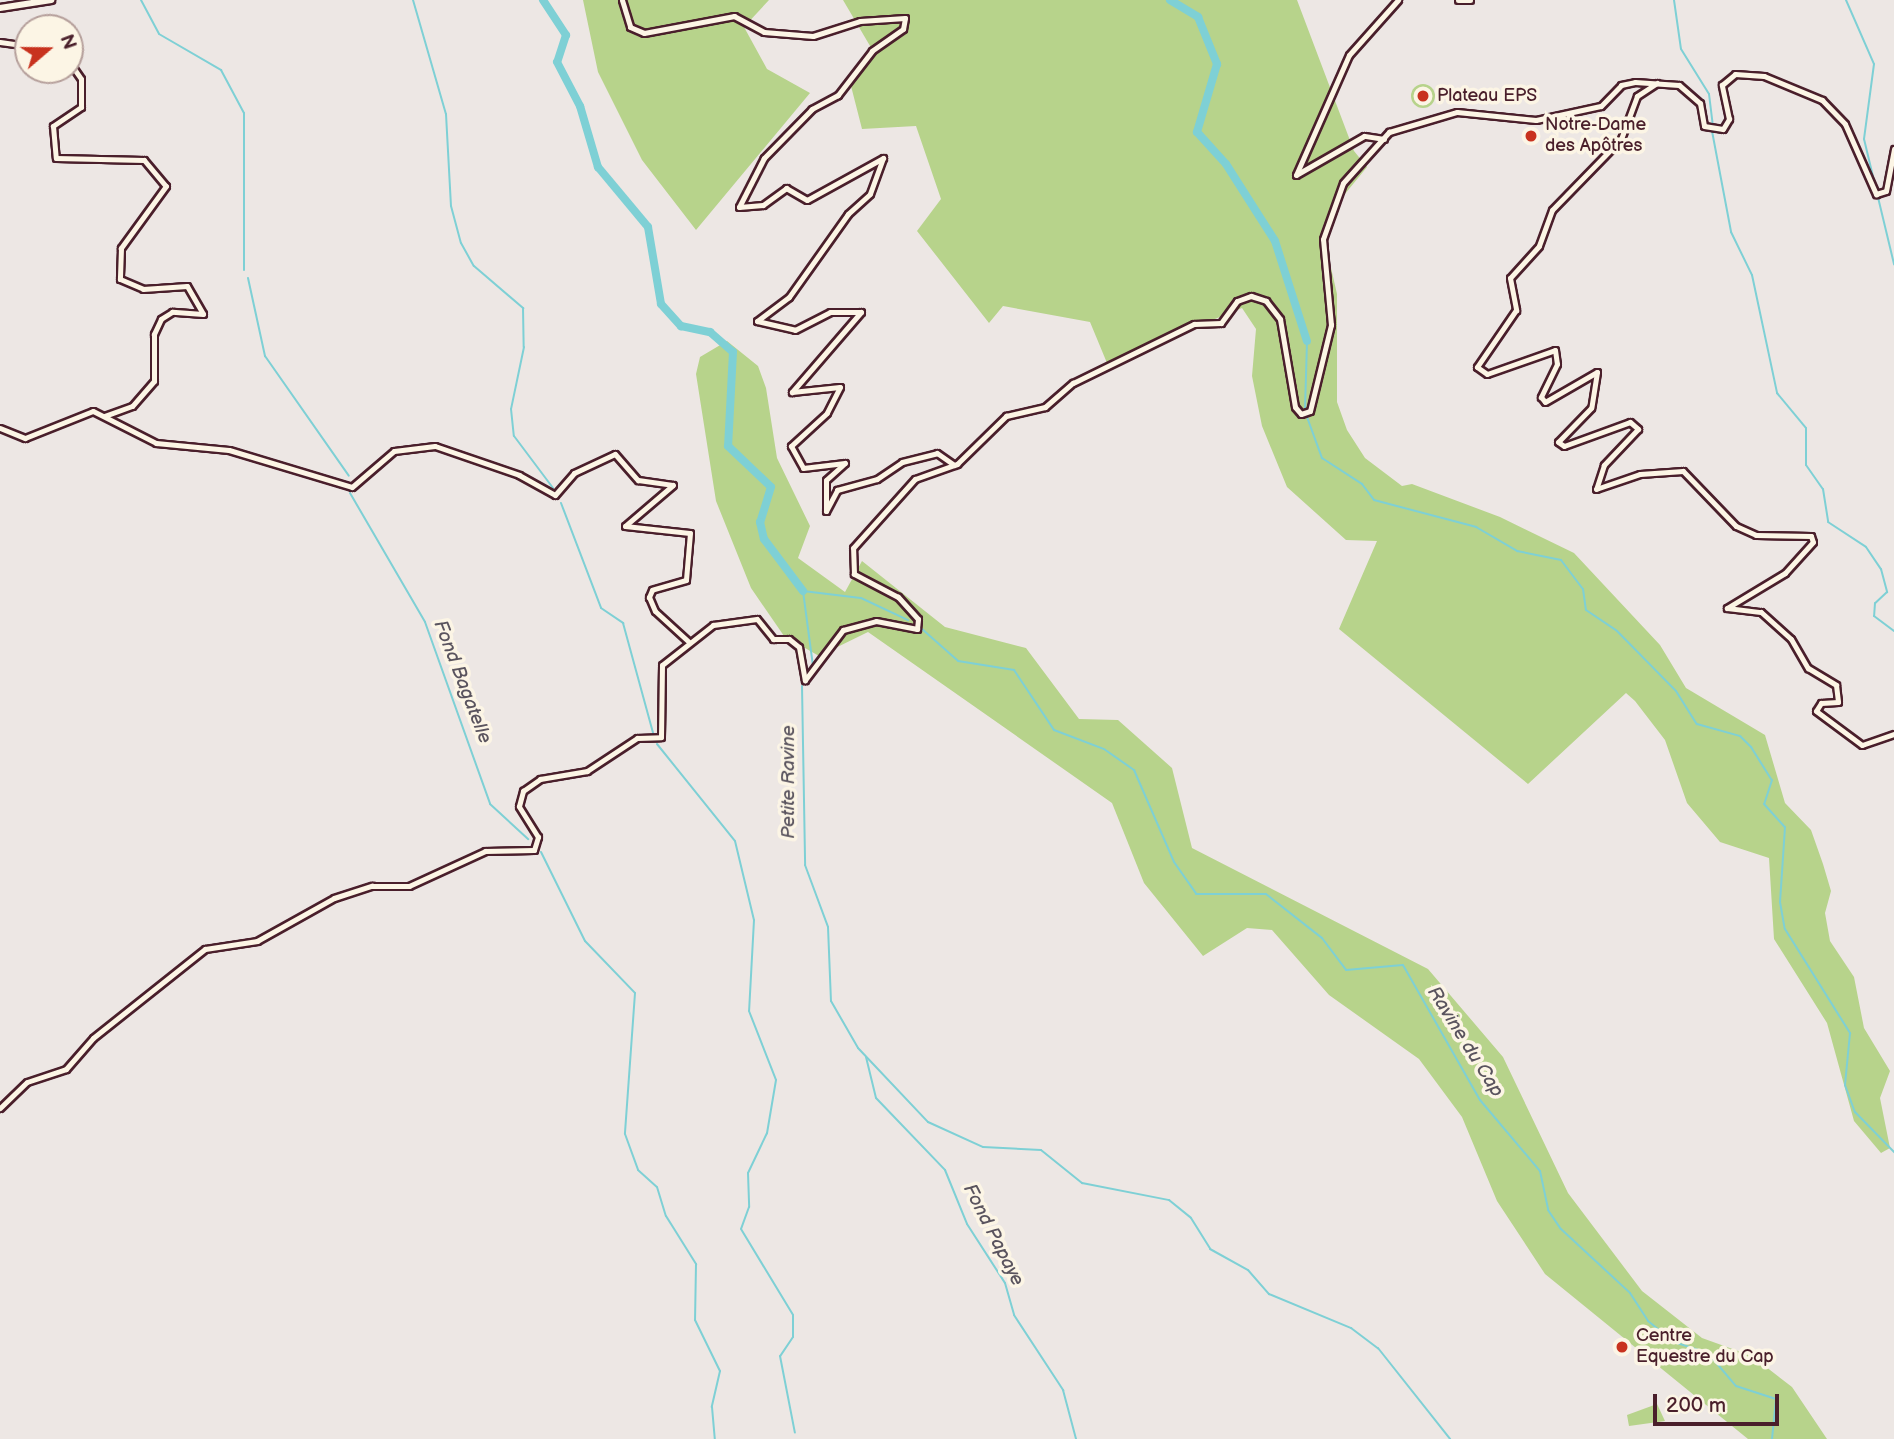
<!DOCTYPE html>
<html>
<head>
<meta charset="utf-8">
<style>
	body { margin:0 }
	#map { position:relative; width:1894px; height:1439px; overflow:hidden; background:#ede7e4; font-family:"Balsamiq Sans",sans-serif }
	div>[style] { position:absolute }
	.green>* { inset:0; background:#b7d38b }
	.round { border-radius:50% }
	.stream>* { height:2px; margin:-1px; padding:0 1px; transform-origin:1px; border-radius:1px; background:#7ed0d5 }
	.river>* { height:8px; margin:-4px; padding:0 4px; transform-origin:4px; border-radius:4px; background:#7ed0d5 }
	.roads { filter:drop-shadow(2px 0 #4a1f2b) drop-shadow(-2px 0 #4a1f2b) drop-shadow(0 2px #4a1f2b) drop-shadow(0 -2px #4a1f2b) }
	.secondary>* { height:5px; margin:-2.5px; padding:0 2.5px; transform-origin:2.5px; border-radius:2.5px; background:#fcf5e5 }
	.highway>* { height:6px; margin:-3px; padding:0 3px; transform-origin:3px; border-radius:3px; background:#fcf5e5 }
	.dots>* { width:19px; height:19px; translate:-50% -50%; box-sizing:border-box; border:4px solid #fcf5e5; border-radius:50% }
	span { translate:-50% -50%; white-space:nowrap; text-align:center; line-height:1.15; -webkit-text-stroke:7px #fcf5e5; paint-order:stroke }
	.poi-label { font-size:18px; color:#4a1f2b }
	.left { translate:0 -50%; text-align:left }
	.water-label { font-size:19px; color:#5a545e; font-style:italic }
	.north { position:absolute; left:14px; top:14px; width:70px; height:70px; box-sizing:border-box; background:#fcf5e5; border:2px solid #b59f9b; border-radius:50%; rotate:70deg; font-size:19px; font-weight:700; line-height:28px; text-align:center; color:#4a1f2b }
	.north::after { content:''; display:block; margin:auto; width:24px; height:32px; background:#c8321e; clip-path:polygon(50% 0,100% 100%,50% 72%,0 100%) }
	.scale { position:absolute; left:1653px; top:1394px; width:126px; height:32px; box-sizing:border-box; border:4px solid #4a1f2b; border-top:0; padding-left:9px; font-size:21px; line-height:24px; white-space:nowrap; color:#4a1f2b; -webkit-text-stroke:5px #fcf5e5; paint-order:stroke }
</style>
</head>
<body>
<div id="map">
	<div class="green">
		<i style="clip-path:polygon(583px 0,769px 0,744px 27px,767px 69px,810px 93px,696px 230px,642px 160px,598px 72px)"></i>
		<i style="clip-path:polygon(843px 0,1297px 0,1354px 151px,1367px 167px,1340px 200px,1326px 246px,1337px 294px,1337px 402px,1347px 430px,1365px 458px,1402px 486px,1412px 484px,1500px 517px,1574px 553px,1660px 645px,1686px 688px,1765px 735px,1785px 803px,1811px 830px,1823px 864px,1831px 891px,1825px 913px,1830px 941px,1854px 977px,1864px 1028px,1890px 1071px,1880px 1098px,1890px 1148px,1881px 1153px,1854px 1121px,1827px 1023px,1774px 939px,1769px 858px,1720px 842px,1687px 803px,1665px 740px,1635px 701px,1626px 693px,1528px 784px,1339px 629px,1377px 541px,1346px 540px,1287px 487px,1262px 426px,1252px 376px,1256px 329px,1242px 308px,1107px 363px,1090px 322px,1003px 306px,989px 323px,917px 231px,941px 199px,916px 126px,862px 129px,851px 86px,873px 51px)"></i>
		<i class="round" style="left:1411px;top:84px;width:24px;height:24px"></i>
		<i style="clip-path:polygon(727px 341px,758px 366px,766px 388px,777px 458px,810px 526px,798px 558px,845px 592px,862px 561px,945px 627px,1026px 648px,1079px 719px,1118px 720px,1172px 768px,1192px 848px,1428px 969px,1503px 1057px,1568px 1193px,1642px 1291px,1702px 1338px,1752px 1356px,1792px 1387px,1827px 1439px,1748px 1439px,1545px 1274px,1497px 1201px,1462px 1117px,1419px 1059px,1329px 995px,1272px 930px,1247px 928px,1203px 956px,1144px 883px,1112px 803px,868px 632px,819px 656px,784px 636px,751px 588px,716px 501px,696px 374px,700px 357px)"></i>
		<i style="clip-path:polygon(1657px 1404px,1665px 1421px,1629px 1426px,1627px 1415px)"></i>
	</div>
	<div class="stream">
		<i style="left:141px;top:0;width:38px;rotate:62deg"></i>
		<i style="left:159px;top:34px;width:72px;rotate:30.1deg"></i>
		<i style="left:221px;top:70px;width:49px;rotate:61.9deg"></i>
		<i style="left:244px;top:113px;width:157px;rotate:90deg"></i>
		<i style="left:413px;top:0;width:119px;rotate:73.9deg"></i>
		<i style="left:446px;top:114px;width:92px;rotate:86.9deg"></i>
		<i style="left:451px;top:206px;width:38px;rotate:75deg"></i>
		<i style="left:461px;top:243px;width:26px;rotate:61deg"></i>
		<i style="left:474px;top:266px;width:65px;rotate:40.6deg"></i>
		<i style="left:523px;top:308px;width:39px;rotate:89deg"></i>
		<i style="left:524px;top:347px;width:63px;rotate:101.8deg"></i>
		<i style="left:511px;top:409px;width:27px;rotate:84deg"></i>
		<i style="left:514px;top:436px;width:65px;rotate:53.1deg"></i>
		<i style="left:1674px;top:0;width:49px;rotate:81.9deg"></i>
		<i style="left:1681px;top:49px;width:53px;rotate:58.1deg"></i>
		<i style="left:1709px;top:94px;width:31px;rotate:83deg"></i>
		<i style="left:1846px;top:0;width:70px;rotate:66.4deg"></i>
		<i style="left:1874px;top:64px;width:76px;rotate:97.6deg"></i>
		<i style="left:1864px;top:139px;width:129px;rotate:76.5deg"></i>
		<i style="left:1712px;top:131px;width:103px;rotate:79.3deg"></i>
		<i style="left:1731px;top:232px;width:48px;rotate:64deg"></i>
		<i style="left:1752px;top:275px;width:121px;rotate:78deg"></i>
		<i style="left:1777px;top:393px;width:45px;rotate:50.4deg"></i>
		<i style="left:1806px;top:428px;width:37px;rotate:90deg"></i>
		<i style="left:1806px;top:465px;width:29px;rotate:55deg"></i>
		<i style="left:1823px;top:489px;width:33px;rotate:81deg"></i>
		<i style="left:1828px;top:522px;width:45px;rotate:33.3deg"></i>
		<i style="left:1866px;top:547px;width:27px;rotate:56deg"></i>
		<i style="left:1881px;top:569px;width:24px;rotate:75deg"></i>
		<i style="left:1887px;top:592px;width:16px;rotate:137deg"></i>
		<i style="left:1875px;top:603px;width:13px;rotate:94deg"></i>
		<i style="left:1874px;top:616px;width:25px;rotate:37deg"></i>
		<i style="left:248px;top:278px;width:80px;rotate:77.7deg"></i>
		<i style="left:265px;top:356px;width:146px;rotate:55deg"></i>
		<i style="left:1305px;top:409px;width:68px;rotate:-88.3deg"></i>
		<i style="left:1307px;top:417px;width:44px;rotate:69.9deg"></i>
		<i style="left:1322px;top:458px;width:48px;rotate:33deg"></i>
		<i style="left:1362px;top:484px;width:20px;rotate:53deg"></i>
		<i style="left:1374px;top:500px;width:106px;rotate:14.8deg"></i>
		<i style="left:1476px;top:527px;width:48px;rotate:30.3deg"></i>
		<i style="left:1517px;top:551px;width:45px;rotate:11.6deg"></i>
		<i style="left:1561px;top:560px;width:36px;rotate:53deg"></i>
		<i style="left:1583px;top:589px;width:21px;rotate:82deg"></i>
		<i style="left:1586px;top:610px;width:37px;rotate:34deg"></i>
		<i style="left:1617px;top:631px;width:84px;rotate:45.5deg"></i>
		<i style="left:1676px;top:691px;width:39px;rotate:58deg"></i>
		<i style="left:1697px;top:724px;width:45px;rotate:15.6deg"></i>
		<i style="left:1740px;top:736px;width:16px;rotate:45deg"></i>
		<i style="left:1751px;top:747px;width:39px;rotate:58deg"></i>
		<i style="left:1772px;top:780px;width:25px;rotate:108deg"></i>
		<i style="left:1764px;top:804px;width:31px;rotate:48deg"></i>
		<i style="left:1785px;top:827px;width:75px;rotate:93.8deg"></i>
		<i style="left:1780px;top:902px;width:27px;rotate:80deg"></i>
		<i style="left:1785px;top:929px;width:123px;rotate:58deg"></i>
		<i style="left:1850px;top:1033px;width:52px;rotate:95.5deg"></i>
		<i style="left:1845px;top:1085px;width:29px;rotate:70deg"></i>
		<i style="left:1855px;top:1112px;width:56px;rotate:45.7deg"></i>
		<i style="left:350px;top:493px;width:149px;rotate:59.8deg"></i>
		<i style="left:425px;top:622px;width:193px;rotate:70.3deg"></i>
		<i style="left:490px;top:804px;width:52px;rotate:42.6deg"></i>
		<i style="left:561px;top:503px;width:112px;rotate:69.1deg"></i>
		<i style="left:601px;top:608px;width:27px;rotate:34deg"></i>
		<i style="left:623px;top:623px;width:114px;rotate:74.7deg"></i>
		<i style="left:922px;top:629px;width:48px;rotate:41.6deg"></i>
		<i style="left:958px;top:661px;width:57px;rotate:9.1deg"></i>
		<i style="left:1014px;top:670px;width:72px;rotate:56.3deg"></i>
		<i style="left:1054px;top:730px;width:53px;rotate:20.8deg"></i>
		<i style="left:1104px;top:749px;width:37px;rotate:35deg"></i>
		<i style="left:1134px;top:770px;width:100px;rotate:66.5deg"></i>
		<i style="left:1174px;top:862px;width:39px;rotate:55deg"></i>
		<i style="left:1196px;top:894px;width:70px"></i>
		<i style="left:1266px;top:894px;width:71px;rotate:38.2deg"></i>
		<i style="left:1322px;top:938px;width:40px;rotate:53deg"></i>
		<i style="left:1346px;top:970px;width:57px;rotate:-5deg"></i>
		<i style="left:1403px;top:965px;width:155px;rotate:60.3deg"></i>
		<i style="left:1480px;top:1100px;width:93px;rotate:49.8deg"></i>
		<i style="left:1540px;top:1171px;width:40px;rotate:78deg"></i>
		<i style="left:1548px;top:1210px;width:23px;rotate:56deg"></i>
		<i style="left:1561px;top:1229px;width:94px;rotate:42.8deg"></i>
		<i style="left:1630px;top:1293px;width:33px;rotate:57deg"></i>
		<i style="left:1648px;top:1321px;width:33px;rotate:39deg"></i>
		<i style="left:1674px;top:1342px;width:36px;rotate:18deg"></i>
		<i style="left:1708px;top:1353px;width:43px;rotate:49.7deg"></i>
		<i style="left:1736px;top:1386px;width:42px;rotate:18deg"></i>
		<i style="left:1776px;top:1399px;width:40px;rotate:95.7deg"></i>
		<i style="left:813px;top:666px;width:76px;rotate:-97.6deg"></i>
		<i style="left:803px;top:591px;width:58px;rotate:6.9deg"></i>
		<i style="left:861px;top:598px;width:52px;rotate:25.1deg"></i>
		<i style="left:802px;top:686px;width:179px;rotate:89deg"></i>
		<i style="left:805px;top:865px;width:66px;rotate:69.6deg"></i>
		<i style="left:828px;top:927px;width:74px;rotate:87.7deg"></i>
		<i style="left:831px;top:1001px;width:54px;rotate:60.1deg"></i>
		<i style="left:858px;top:1048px;width:102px;rotate:46.6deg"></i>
		<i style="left:928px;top:1122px;width:60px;rotate:24.4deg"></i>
		<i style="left:983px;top:1147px;width:58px;rotate:3deg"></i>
		<i style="left:1041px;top:1150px;width:53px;rotate:38.8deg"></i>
		<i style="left:1082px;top:1183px;width:89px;rotate:11.1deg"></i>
		<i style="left:1169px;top:1200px;width:28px;rotate:39deg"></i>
		<i style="left:1191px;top:1218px;width:36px;rotate:58deg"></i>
		<i style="left:1210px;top:1249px;width:43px;rotate:28.9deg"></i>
		<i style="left:1248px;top:1270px;width:32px;rotate:49deg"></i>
		<i style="left:1269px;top:1294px;width:89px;rotate:22.5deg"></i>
		<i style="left:1351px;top:1328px;width:34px;rotate:37deg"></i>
		<i style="left:1378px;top:1348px;width:116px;rotate:51.6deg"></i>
		<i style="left:657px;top:744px;width:124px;rotate:51.2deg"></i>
		<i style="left:735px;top:841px;width:81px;rotate:76.5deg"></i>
		<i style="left:754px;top:920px;width:91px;rotate:93.1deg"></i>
		<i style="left:749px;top:1011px;width:74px;rotate:68.6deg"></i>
		<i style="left:776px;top:1080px;width:54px;rotate:99.6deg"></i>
		<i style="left:767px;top:1133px;width:44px;rotate:115.4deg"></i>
		<i style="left:748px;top:1173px;width:34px;rotate:88deg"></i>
		<i style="left:749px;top:1207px;width:23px;rotate:110deg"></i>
		<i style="left:741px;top:1229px;width:100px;rotate:58.8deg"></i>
		<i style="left:793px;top:1315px;width:22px;rotate:90deg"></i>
		<i style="left:793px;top:1337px;width:23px;rotate:124deg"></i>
		<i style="left:780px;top:1356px;width:78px;rotate:79deg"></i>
		<i style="left:541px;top:852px;width:99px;rotate:63.7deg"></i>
		<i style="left:585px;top:941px;width:72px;rotate:46.1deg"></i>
		<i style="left:635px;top:993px;width:141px;rotate:94.1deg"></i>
		<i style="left:625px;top:1134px;width:38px;rotate:70deg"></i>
		<i style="left:638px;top:1170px;width:25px;rotate:42deg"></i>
		<i style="left:657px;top:1187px;width:30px;rotate:73deg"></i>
		<i style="left:666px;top:1216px;width:57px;rotate:58deg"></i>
		<i style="left:696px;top:1264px;width:56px;rotate:91deg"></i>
		<i style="left:695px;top:1320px;width:57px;rotate:63.9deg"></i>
		<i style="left:720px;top:1371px;width:37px;rotate:103deg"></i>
		<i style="left:712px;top:1407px;width:32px;rotate:85deg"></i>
		<i style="left:866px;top:1057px;width:42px;rotate:76.3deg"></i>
		<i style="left:876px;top:1098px;width:100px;rotate:46.2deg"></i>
		<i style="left:945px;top:1170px;width:58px;rotate:67.8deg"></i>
		<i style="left:967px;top:1224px;width:70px;rotate:57.2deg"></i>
		<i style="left:1005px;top:1283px;width:33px;rotate:74deg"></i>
		<i style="left:1014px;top:1315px;width:90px;rotate:56.8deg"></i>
		<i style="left:1063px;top:1390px;width:51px;rotate:75.1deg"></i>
	</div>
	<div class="river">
		<i style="left:543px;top:0;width:42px;rotate:56.7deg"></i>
		<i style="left:566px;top:35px;width:28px;rotate:108deg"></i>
		<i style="left:557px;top:62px;width:50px;rotate:62.4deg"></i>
		<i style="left:580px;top:106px;width:64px;rotate:73.6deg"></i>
		<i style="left:598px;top:167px;width:78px;rotate:50.2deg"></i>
		<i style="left:648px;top:227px;width:78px;rotate:80.4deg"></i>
		<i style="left:661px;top:304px;width:30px;rotate:48deg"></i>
		<i style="left:681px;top:326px;width:30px;rotate:12deg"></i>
		<i style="left:710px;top:332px;width:30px;rotate:41deg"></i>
		<i style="left:733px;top:352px;width:94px;rotate:93deg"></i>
		<i style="left:728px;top:446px;width:59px;rotate:43.6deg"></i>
		<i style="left:771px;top:487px;width:37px;rotate:107deg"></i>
		<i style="left:760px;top:522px;width:17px;rotate:77deg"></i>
		<i style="left:764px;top:539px;width:65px;rotate:53.1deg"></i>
		<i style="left:1170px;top:0;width:33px;rotate:31deg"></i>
		<i style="left:1198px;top:17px;width:51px;rotate:68deg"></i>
		<i style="left:1217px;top:64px;width:71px;rotate:106.4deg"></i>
		<i style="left:1197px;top:132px;width:43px;rotate:47.8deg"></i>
		<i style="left:1226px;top:164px;width:91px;rotate:57.5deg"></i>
		<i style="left:1275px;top:241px;width:105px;rotate:72.3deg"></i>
	</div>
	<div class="roads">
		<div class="secondary">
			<i style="left:622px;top:0;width:28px;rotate:73deg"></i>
			<i style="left:630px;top:27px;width:15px;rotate:23deg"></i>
			<i style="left:644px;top:33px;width:92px;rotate:-10.7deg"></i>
			<i style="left:734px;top:16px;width:34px;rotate:28deg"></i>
			<i style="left:764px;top:32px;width:49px;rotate:4.7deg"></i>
			<i style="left:813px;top:36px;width:49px;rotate:-17.7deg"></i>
			<i style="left:860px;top:21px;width:45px;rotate:-3.8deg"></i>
			<i style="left:905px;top:18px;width:11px;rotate:100deg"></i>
			<i style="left:903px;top:29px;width:38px;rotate:145deg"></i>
			<i style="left:872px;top:51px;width:56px;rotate:127.7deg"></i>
			<i style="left:838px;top:95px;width:30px;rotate:152deg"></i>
			<i style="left:812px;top:109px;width:69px;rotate:134.4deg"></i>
			<i style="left:764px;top:158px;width:55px;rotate:117deg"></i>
			<i style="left:739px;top:207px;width:24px;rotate:-5deg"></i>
			<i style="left:763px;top:205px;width:29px;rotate:-36deg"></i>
			<i style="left:786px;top:188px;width:24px;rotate:30deg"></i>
			<i style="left:807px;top:200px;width:87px;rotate:-28.9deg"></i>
			<i style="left:883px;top:158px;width:38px;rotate:110deg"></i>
			<i style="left:870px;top:194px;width:30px;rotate:138deg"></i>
			<i style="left:848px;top:214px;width:102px;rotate:125.4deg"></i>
			<i style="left:789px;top:297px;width:40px;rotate:143deg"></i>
			<i style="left:757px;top:321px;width:39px;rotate:13deg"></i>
			<i style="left:795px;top:330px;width:39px;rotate:-27deg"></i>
			<i style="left:830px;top:312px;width:31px"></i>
			<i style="left:861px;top:312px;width:106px;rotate:130.8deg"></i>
			<i style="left:792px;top:392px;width:48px;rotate:-5.9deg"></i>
			<i style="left:840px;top:387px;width:29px;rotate:117deg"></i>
			<i style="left:827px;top:413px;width:49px;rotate:137.5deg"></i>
			<i style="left:791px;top:446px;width:25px;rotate:61deg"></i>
			<i style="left:803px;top:468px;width:42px;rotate:-6.8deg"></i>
			<i style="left:845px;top:463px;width:25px;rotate:138deg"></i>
			<i style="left:826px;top:480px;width:31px;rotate:90deg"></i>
			<i style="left:826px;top:511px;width:24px;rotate:-62deg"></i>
			<i style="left:837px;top:490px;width:41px;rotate:-15.4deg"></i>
			<i style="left:877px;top:479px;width:30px;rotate:-34deg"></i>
			<i style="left:902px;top:462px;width:36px;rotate:-14deg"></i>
			<i style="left:937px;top:453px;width:21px;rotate:35deg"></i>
			<i style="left:1458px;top:0;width:12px"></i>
			<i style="left:0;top:42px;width:28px;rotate:8deg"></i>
			<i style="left:70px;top:63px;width:19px;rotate:55deg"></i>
			<i style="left:81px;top:79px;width:28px;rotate:90deg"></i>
			<i style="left:81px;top:107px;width:34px;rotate:146deg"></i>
			<i style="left:53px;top:126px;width:32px;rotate:85deg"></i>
			<i style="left:56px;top:158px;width:88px;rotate:1.3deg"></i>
			<i style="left:144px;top:160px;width:34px;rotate:50deg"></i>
			<i style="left:166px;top:186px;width:77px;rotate:126deg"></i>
			<i style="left:121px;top:248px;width:31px;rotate:92deg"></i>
			<i style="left:120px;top:279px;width:25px;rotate:23deg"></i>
			<i style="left:143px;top:289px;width:44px;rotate:-3.9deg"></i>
			<i style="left:187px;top:286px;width:32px;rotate:60deg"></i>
			<i style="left:203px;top:314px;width:31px;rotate:-176deg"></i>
			<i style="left:172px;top:312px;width:13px;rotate:148deg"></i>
			<i style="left:161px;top:319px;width:17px;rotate:115deg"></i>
			<i style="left:154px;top:334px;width:47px;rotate:90deg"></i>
			<i style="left:154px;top:381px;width:33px;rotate:131deg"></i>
			<i style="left:132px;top:406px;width:29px;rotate:160deg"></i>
			<i style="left:1657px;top:83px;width:24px;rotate:147deg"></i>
			<i style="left:1637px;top:96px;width:46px;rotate:110.4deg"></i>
			<i style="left:1621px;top:139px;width:99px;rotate:134.2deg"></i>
			<i style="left:1552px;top:210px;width:38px;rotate:110deg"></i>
			<i style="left:1539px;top:246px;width:43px;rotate:132.2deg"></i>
			<i style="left:1510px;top:278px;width:33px;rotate:79deg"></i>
			<i style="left:1516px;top:310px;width:69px;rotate:124.4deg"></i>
			<i style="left:1477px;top:367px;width:12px;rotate:35deg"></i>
			<i style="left:1487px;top:374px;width:72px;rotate:-19.4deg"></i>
			<i style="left:1555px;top:350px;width:14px;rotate:82deg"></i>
			<i style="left:1557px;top:364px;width:37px;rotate:116deg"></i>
			<i style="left:1541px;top:397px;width:6px;rotate:51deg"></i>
			<i style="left:1545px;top:402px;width:60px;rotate:-30deg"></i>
			<i style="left:1597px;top:372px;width:36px;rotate:99deg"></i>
			<i style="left:1591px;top:408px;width:47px;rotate:134.1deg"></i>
			<i style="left:1558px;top:442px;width:7px;rotate:34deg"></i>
			<i style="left:1564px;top:446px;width:70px;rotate:-20deg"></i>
			<i style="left:1630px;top:422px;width:11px;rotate:41deg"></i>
			<i style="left:1638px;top:429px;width:50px;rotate:133.4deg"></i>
			<i style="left:1604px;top:465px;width:25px;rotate:108deg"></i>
			<i style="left:1596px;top:489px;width:46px;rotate:-18.8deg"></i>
			<i style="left:1640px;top:474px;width:43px;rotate:-4deg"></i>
			<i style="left:1683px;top:471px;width:76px;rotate:46.1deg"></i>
			<i style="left:1736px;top:526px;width:22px;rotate:24deg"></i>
			<i style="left:1756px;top:535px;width:55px;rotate:1deg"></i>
			<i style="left:1811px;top:536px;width:6px;rotate:72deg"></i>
			<i style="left:1813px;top:542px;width:42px;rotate:132.1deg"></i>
			<i style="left:1785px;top:573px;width:68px;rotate:148.9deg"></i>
			<i style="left:1727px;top:608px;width:34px;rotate:7deg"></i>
			<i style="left:1761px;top:612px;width:40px;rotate:42deg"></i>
			<i style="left:1791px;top:639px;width:34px;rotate:60deg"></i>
			<i style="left:1808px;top:668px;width:33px;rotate:31deg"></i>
			<i style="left:1836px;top:685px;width:17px;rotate:83deg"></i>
			<i style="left:1838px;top:702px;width:17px;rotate:177deg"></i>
			<i style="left:1821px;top:703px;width:9px;rotate:122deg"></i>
			<i style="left:1816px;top:711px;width:57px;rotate:36.5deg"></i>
			<i style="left:1862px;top:745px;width:34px;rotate:-19deg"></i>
			<i style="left:1384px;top:139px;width:20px;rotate:-171deg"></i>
			<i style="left:1364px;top:136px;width:78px;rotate:150.2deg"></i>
			<i style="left:1296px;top:175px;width:131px;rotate:-66.2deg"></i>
			<i style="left:1349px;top:55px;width:74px;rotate:-48.3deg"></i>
			<i style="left:0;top:428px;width:27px;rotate:22deg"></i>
			<i style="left:25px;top:438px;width:73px;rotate:-21.7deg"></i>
			<i style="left:93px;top:411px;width:71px;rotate:26.9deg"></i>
			<i style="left:156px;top:443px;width:73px;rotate:5.5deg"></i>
			<i style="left:229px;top:450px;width:128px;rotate:16.7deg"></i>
			<i style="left:352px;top:487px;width:55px;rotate:-40.6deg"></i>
			<i style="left:394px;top:451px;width:41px;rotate:-7deg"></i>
			<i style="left:435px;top:446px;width:89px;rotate:19deg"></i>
			<i style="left:519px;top:475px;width:41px;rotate:29.1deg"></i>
			<i style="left:555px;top:495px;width:29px;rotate:-49deg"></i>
			<i style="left:574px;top:473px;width:45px;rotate:-24.9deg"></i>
			<i style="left:615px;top:454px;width:35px;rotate:49deg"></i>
			<i style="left:638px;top:480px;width:35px;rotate:8deg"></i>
			<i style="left:673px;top:485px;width:63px;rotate:139.5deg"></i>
			<i style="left:625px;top:526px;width:65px;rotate:6.1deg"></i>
			<i style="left:690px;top:533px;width:47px;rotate:94.9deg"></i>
			<i style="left:686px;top:580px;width:35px;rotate:164deg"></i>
			<i style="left:652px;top:590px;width:8px;rotate:113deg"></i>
			<i style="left:649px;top:597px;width:15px;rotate:67deg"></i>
			<i style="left:655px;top:611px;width:46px;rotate:42.4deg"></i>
			<i style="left:0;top:1108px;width:37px;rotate:-44deg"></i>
			<i style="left:27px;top:1082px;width:41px;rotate:-18.4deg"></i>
			<i style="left:66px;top:1069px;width:41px;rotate:-48.9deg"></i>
			<i style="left:93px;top:1038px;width:143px;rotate:-38.5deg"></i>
			<i style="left:205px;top:949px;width:53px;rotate:-8.7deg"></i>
			<i style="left:257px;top:941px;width:88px;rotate:-29.2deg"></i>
			<i style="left:334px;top:898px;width:40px;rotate:-18deg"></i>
			<i style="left:372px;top:886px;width:37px"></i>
			<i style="left:409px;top:886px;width:84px;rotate:-24.7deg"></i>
			<i style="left:485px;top:851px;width:49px;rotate:-1.2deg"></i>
			<i style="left:534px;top:850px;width:14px;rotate:-73deg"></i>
			<i style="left:538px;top:837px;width:36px;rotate:-122deg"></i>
			<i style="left:519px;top:806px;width:16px;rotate:-75deg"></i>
			<i style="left:523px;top:791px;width:21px;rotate:-35deg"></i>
			<i style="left:540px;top:779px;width:48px;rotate:-9.7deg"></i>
			<i style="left:587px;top:771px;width:60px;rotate:-33.4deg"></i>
			<i style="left:637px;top:738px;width:24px;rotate:-2deg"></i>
			<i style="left:661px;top:737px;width:72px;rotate:-89.2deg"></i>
			<i style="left:662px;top:665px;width:65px;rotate:-38.1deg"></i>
			<i style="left:713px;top:625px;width:44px;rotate:-7.8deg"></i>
			<i style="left:757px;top:619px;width:26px;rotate:51deg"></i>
			<i style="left:773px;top:639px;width:16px"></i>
			<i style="left:789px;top:639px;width:13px;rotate:39deg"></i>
			<i style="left:799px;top:647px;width:34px;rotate:80deg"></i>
			<i style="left:805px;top:680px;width:63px;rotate:-52.8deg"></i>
			<i style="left:843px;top:630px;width:34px;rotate:-15deg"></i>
			<i style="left:876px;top:621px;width:42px;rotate:11deg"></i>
			<i style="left:917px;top:629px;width:10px;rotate:-84deg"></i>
			<i style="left:918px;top:619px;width:30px;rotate:-132deg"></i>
			<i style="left:898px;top:597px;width:50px;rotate:-152.4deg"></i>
			<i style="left:854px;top:574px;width:26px;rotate:-92deg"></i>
			<i style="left:853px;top:548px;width:93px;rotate:-48.1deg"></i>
			<i style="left:915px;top:479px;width:45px;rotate:-19.7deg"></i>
			<i style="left:957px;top:464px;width:69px;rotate:-44.4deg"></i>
			<i style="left:1006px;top:416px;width:40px;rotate:-13deg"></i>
			<i style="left:1045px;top:407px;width:37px;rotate:-41deg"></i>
			<i style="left:1073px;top:383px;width:135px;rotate:-26deg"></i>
			<i style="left:1194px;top:324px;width:27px;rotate:-2deg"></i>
			<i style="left:1221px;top:323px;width:27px;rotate:-54deg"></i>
			<i style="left:1237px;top:301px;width:15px;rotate:-20deg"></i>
			<i style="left:1251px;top:296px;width:16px;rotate:18deg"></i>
			<i style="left:1266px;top:301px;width:23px;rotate:52deg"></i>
			<i style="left:1280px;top:319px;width:89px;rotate:80.3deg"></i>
			<i style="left:1295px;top:407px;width:9px;rotate:49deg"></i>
			<i style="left:1301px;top:414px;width:9px;rotate:-18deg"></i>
			<i style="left:1310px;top:411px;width:89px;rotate:-76.3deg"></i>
			<i style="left:1331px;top:325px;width:86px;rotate:-95.3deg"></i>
			<i style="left:1323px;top:239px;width:59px;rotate:-70.3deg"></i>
			<i style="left:1343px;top:183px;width:69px;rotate:-48deg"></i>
			<i style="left:1389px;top:132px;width:71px;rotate:-16.4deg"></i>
			<i style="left:1457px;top:112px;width:79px;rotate:5.8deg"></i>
			<i style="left:1536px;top:120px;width:66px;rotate:-12.2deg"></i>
			<i style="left:1601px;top:106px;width:29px;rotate:-46deg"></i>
			<i style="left:1621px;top:85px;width:14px;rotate:-12deg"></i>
			<i style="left:1635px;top:82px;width:44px;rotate:3.9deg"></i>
			<i style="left:1679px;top:85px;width:28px;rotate:41deg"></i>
			<i style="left:1700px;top:103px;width:23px;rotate:80deg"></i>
			<i style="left:1704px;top:126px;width:19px;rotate:9deg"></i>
			<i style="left:1723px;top:129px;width:12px;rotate:-59deg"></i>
			<i style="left:1729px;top:119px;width:35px;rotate:-102deg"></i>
			<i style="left:1722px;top:85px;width:17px;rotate:-40deg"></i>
			<i style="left:1735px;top:74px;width:29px;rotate:4deg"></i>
			<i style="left:1764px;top:76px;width:63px;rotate:22.5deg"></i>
			<i style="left:1822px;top:100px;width:33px;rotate:46deg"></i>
			<i style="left:1845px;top:124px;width:77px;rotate:66.1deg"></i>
			<i style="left:1876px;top:194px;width:10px;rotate:-17deg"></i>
			<i style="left:1886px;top:191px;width:43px;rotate:-79.2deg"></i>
		</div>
		<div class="highway">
			<i style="left:0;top:8px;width:52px;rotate:-8.9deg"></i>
		</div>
	</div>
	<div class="dots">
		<i style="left:1423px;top:96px;background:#c8321e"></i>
		<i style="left:1531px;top:136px;background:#c8321e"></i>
		<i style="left:1622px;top:1347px;background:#c8321e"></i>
	</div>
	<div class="poi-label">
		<span class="left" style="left:1437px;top:96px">Plateau EPS</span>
		<span class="left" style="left:1545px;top:136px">Notre-Dame<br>des Apôtres</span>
		<span class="left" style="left:1636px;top:1347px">Centre<br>Equestre du Cap</span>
	</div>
	<div class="water-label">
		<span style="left:462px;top:682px;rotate:69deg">Fond Bagatelle</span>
		<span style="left:789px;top:782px;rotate:-90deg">Petite Ravine</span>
		<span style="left:1465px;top:1042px;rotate:58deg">Ravine du Cap</span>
		<span style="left:993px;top:1235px;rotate:63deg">Fond Papaye</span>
	</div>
	<div class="north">N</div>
	<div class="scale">200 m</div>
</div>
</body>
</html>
